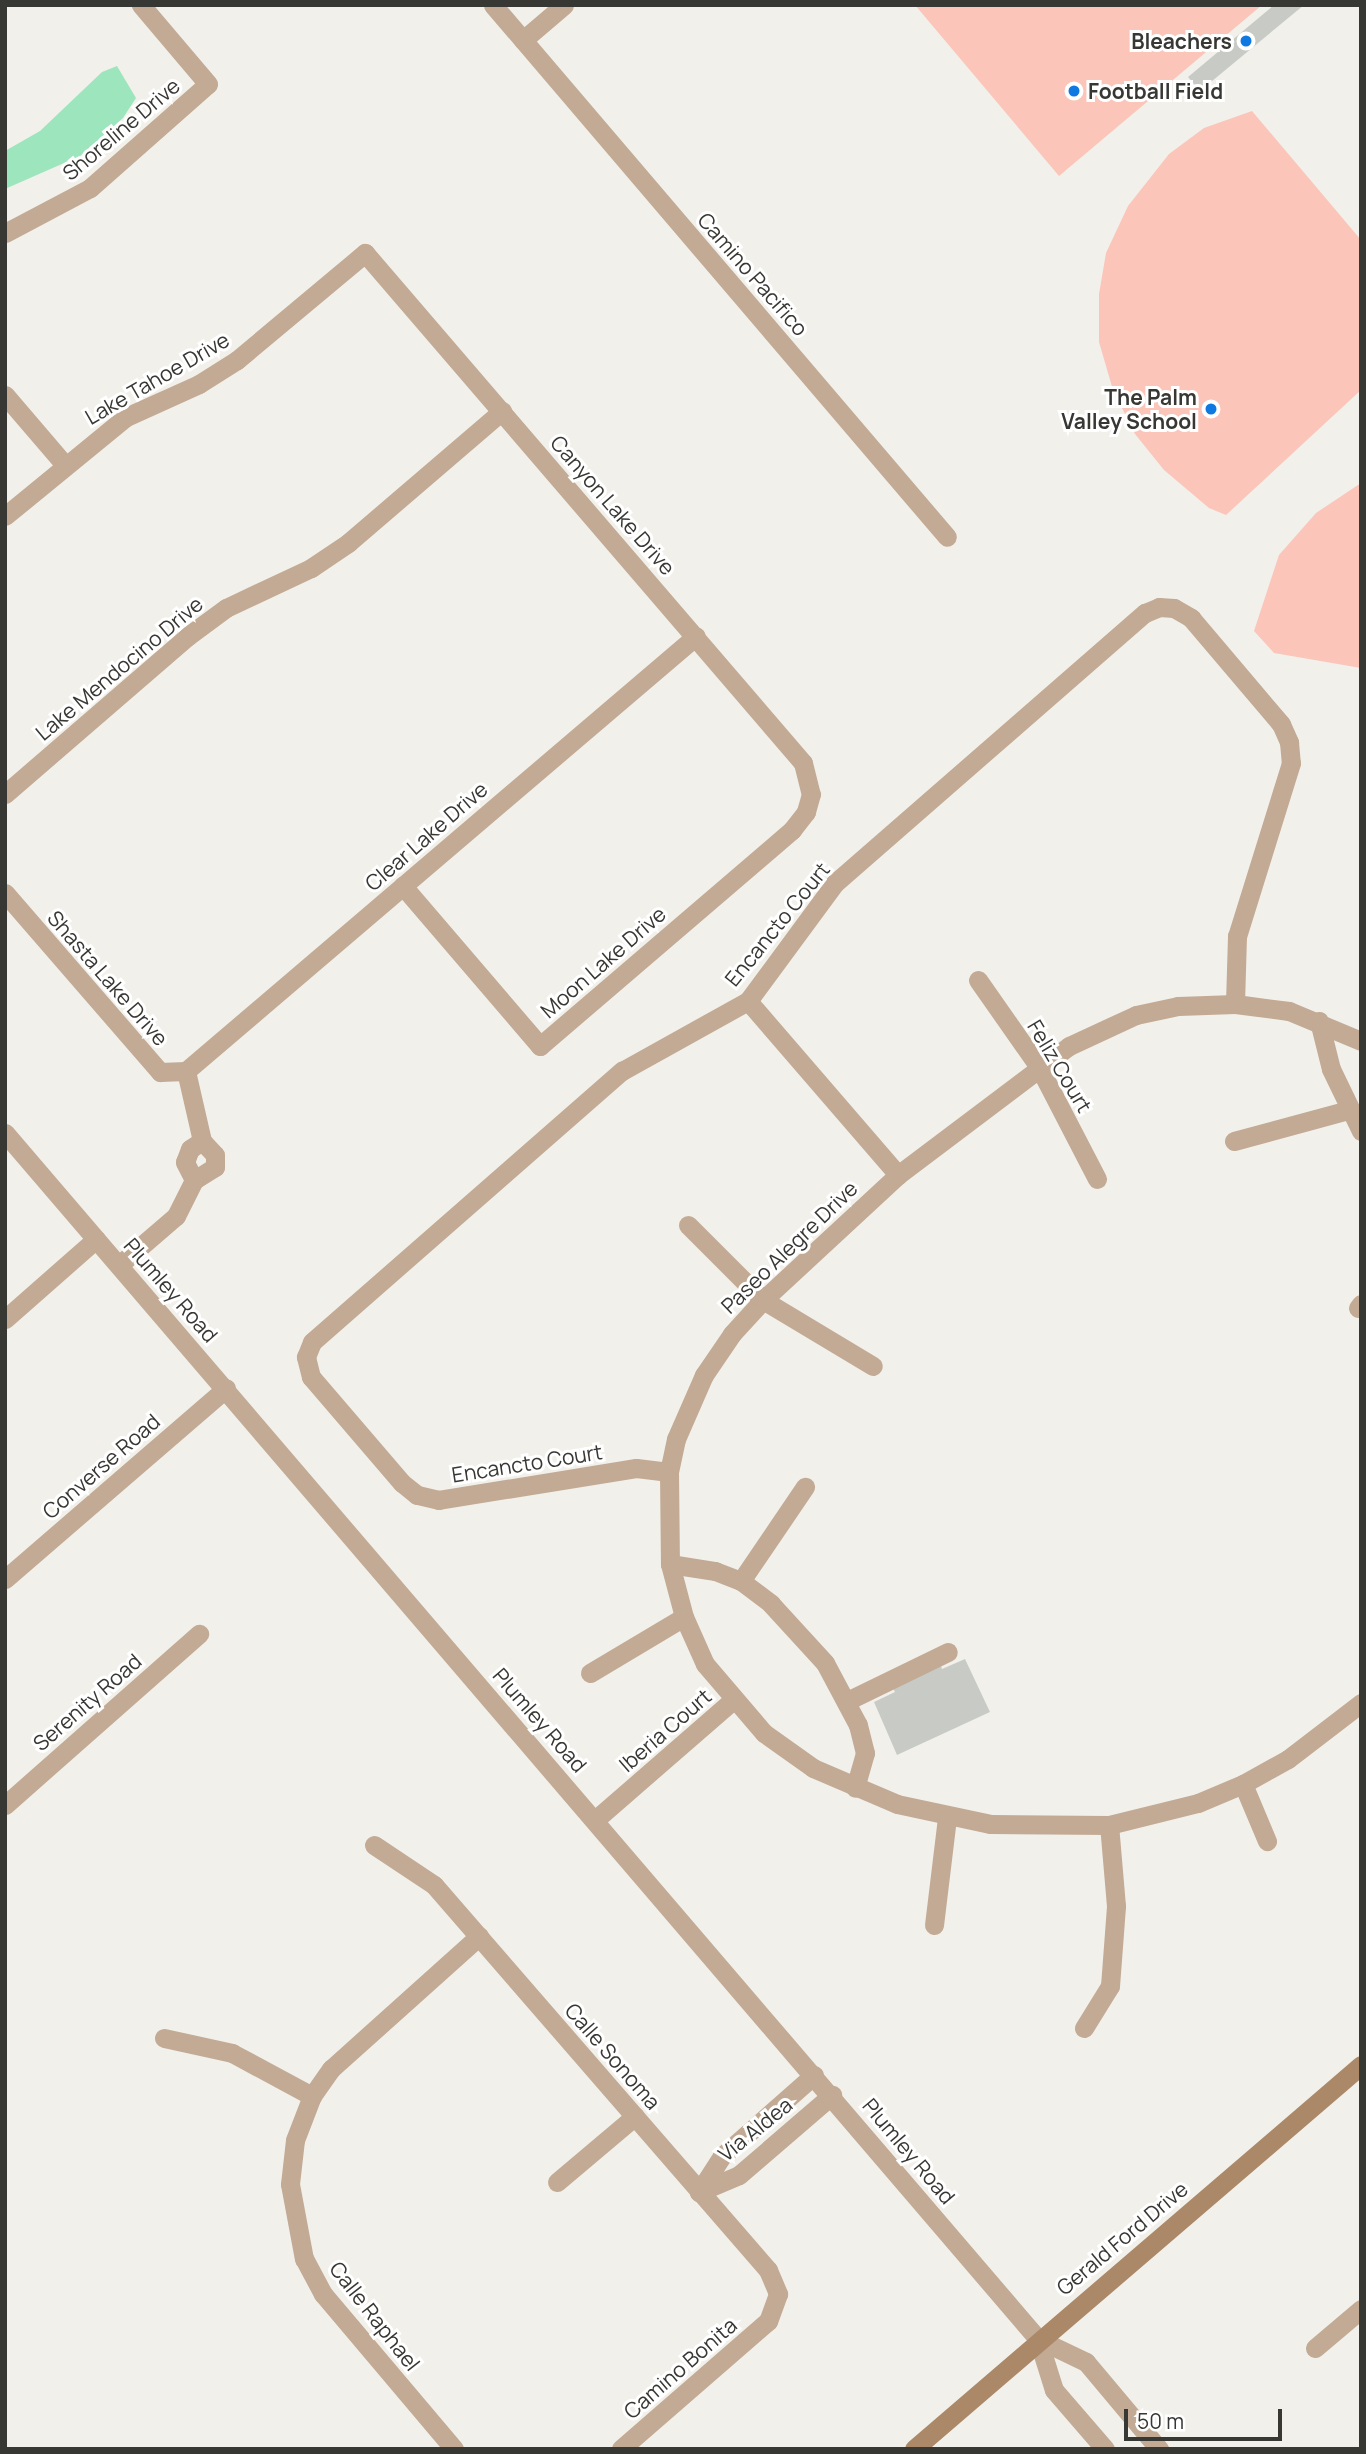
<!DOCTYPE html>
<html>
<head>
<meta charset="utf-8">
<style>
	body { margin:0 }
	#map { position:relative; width:1366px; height:2454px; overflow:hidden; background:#f2f0eb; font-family:Manrope,sans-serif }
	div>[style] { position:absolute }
	.green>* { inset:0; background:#fbc5b9 }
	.water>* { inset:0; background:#9de6bd }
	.building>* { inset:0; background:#c8cbc5 }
	.minor>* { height:19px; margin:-9.5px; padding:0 9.5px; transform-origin:9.5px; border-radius:9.5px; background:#c2aa94 }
	.tertiary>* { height:19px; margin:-9.5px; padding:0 9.5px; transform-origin:9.5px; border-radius:9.5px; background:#c2aa94 }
	.secondary>* { height:19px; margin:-9.5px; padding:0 9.5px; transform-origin:9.5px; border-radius:9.5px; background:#ab8867 }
	.dots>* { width:19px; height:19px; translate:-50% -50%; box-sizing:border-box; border:4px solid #fff; border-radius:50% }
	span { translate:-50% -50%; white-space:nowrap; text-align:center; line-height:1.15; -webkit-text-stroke:6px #fff; paint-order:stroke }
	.poi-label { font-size:21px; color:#373734; font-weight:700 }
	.right { translate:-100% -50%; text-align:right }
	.left { translate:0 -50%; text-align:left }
	.street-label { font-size:21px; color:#373734 }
	.frame { position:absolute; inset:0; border:7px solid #373734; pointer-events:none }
	.scale { position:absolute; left:1124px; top:2409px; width:158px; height:32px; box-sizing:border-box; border:4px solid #373734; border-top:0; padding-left:9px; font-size:21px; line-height:24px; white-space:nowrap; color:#373734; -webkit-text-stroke:5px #fff; paint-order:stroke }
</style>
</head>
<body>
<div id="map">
	<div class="green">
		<i style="clip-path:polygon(915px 5px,1262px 5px,1059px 176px)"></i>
		<i style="clip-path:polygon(1252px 111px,1361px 240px,1361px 390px,1226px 515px,1209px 508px,1164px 470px,1135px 434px,1113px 390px,1099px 342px,1099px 294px,1106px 253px,1128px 206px,1169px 154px,1204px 128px)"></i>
		<i style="clip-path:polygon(1361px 483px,1361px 668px,1274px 653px,1254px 631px,1279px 555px,1316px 513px)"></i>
	</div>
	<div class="water">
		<i style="clip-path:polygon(117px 66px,136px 98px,123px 118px,80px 156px,5px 189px,5px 151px,40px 131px,102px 72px)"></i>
	</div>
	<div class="building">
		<i style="clip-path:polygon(1274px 5px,1304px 5px,1200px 91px,1188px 77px)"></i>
		<i style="clip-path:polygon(965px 1659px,990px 1712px,897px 1755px,874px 1702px,895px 1692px,892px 1687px,940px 1663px,942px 1669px)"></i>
	</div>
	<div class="minor">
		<i style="left:493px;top:5px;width:699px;rotate:49.52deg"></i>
		<i style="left:523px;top:40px;width:54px;rotate:-40.5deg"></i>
		<i style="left:5px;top:233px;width:96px;rotate:-27.9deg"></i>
		<i style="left:90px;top:188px;width:157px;rotate:-41.4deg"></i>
		<i style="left:208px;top:84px;width:104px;rotate:-130.3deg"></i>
		<i style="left:5px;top:395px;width:92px;rotate:49.4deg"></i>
		<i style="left:5px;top:516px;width:156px;rotate:-39.3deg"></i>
		<i style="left:126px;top:417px;width:80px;rotate:-24.3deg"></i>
		<i style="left:199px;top:384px;width:45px;rotate:-32.3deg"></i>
		<i style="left:237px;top:360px;width:167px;rotate:-39.9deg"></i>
		<i style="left:365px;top:253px;width:672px;rotate:49.34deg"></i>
		<i style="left:803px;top:763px;width:32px;rotate:76deg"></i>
		<i style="left:811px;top:794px;width:19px;rotate:106deg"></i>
		<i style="left:806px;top:812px;width:23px;rotate:128deg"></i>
		<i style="left:792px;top:830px;width:332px;rotate:139.4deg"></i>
		<i style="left:540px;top:1046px;width:211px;rotate:-130.6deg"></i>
		<i style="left:5px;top:794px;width:242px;rotate:-40.8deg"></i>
		<i style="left:188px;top:636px;width:47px;rotate:-36.4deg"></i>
		<i style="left:226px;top:608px;width:94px;rotate:-25.2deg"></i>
		<i style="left:311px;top:568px;width:45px;rotate:-34deg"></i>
		<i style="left:348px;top:543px;width:203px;rotate:-40.6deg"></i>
		<i style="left:5px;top:893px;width:237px;rotate:49.1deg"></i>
		<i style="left:160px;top:1072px;width:26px;rotate:-2deg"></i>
		<i style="left:978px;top:980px;width:106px;rotate:55deg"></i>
		<i style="left:1039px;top:1067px;width:126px;rotate:62.6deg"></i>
		<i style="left:748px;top:1001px;width:230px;rotate:49.2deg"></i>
		<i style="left:1319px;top:1021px;width:49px;rotate:76deg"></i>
		<i style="left:1331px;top:1069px;width:69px;rotate:64.2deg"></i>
		<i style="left:1361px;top:1041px;width:78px;rotate:-157.4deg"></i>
		<i style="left:1289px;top:1011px;width:54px;rotate:-172.6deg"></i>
		<i style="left:1235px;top:1004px;width:57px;rotate:178deg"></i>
		<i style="left:1178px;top:1006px;width:43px;rotate:167.9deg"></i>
		<i style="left:1136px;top:1015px;width:74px;rotate:155.2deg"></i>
		<i style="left:1069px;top:1046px;width:214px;rotate:143deg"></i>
		<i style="left:898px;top:1175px;width:184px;rotate:137.2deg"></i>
		<i style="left:763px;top:1300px;width:46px;rotate:132.4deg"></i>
		<i style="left:732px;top:1334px;width:50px;rotate:124.3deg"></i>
		<i style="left:704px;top:1375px;width:70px;rotate:113.6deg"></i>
		<i style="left:676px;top:1439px;width:34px;rotate:102deg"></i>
		<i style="left:669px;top:1472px;width:92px;rotate:89.4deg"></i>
		<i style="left:670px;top:1564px;width:55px;rotate:75.2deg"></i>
		<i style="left:684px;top:1617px;width:51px;rotate:65.9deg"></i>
		<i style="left:705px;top:1664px;width:91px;rotate:49.5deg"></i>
		<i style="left:764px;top:1733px;width:60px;rotate:35.5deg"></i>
		<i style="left:813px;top:1768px;width:91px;rotate:23.2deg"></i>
		<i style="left:897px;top:1804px;width:95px;rotate:12.1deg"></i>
		<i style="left:990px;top:1824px;width:119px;rotate:0.5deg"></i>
		<i style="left:1109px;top:1825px;width:92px;rotate:-13.9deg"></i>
		<i style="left:1198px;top:1803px;width:49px;rotate:-22.9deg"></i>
		<i style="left:1243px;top:1784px;width:51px;rotate:-29.1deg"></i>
		<i style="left:1288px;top:1759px;width:92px;rotate:-37.5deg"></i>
		<i style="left:186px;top:1071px;width:670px;rotate:-40.46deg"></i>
		<i style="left:186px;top:1071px;width:72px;rotate:77.1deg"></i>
		<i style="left:202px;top:1141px;width:19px;rotate:47deg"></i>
		<i style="left:215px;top:1155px;width:12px;rotate:90deg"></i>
		<i style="left:215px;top:1167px;width:25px;rotate:148deg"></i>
		<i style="left:1234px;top:1141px;width:118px;rotate:-15.2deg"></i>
		<i style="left:688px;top:1225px;width:106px;rotate:45deg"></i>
		<i style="left:763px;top:1300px;width:128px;rotate:31deg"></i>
		<i style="left:119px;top:1265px;width:75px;rotate:-40.7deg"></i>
		<i style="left:176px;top:1216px;width:40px;rotate:-63.4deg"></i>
		<i style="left:194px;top:1180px;width:20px;rotate:-117deg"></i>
		<i style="left:185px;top:1162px;width:14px;rotate:-69deg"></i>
		<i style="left:190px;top:1149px;width:14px;rotate:-34deg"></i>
		<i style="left:1358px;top:1308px;width:5px;rotate:-53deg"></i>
		<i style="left:5px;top:1319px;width:121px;rotate:-41.3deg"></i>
		<i style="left:669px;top:1472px;width:33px;rotate:-173deg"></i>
		<i style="left:636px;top:1468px;width:200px;rotate:170.8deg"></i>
		<i style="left:439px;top:1500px;width:23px;rotate:-167deg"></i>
		<i style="left:417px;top:1495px;width:19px;rotate:-141deg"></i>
		<i style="left:402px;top:1483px;width:140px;rotate:-130.6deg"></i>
		<i style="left:311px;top:1377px;width:21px;rotate:-104deg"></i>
		<i style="left:306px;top:1357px;width:16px;rotate:-68deg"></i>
		<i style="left:312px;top:1342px;width:412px;rotate:-41.2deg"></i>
		<i style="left:622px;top:1071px;width:144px;rotate:-29.1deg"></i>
		<i style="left:748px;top:1001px;width:147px;rotate:-53.6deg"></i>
		<i style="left:835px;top:883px;width:411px;rotate:-41.1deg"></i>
		<i style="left:1145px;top:613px;width:15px;rotate:-23deg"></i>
		<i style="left:1159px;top:607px;width:15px;rotate:4deg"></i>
		<i style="left:1174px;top:608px;width:20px;rotate:30deg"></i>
		<i style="left:1191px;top:618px;width:139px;rotate:49.7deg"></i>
		<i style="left:1281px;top:724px;width:20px;rotate:66deg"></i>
		<i style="left:1289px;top:742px;width:21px;rotate:85deg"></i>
		<i style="left:1291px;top:763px;width:181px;rotate:107.3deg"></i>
		<i style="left:1237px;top:936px;width:68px;rotate:91.7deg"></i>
		<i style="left:670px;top:1564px;width:46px;rotate:8.8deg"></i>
		<i style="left:715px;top:1571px;width:28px;rotate:21deg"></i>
		<i style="left:741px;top:1581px;width:38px;rotate:37deg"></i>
		<i style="left:771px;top:1604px;width:80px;rotate:47.5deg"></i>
		<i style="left:825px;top:1663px;width:70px;rotate:62deg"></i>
		<i style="left:858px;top:1725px;width:29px;rotate:76deg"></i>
		<i style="left:865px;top:1753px;width:36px;rotate:106deg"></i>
		<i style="left:741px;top:1581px;width:114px;rotate:-55.8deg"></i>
		<i style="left:590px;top:1673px;width:109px;rotate:-30.8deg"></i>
		<i style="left:847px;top:1701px;width:112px;rotate:-25.9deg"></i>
		<i style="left:1243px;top:1784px;width:62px;rotate:67.2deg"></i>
		<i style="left:5px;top:1805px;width:259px;rotate:-41.4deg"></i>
		<i style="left:595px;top:1820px;width:181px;rotate:-41deg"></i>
		<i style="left:374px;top:1845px;width:72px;rotate:33.7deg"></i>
		<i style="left:434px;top:1885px;width:510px;rotate:49.06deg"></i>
		<i style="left:768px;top:2270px;width:26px;rotate:67deg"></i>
		<i style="left:778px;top:2294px;width:29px;rotate:110deg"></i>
		<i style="left:768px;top:2321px;width:195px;rotate:139deg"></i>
		<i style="left:934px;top:1925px;width:109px;rotate:-83.1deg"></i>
		<i style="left:1084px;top:2028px;width:49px;rotate:-58.2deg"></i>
		<i style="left:1110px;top:1986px;width:80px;rotate:-85.7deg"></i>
		<i style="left:1116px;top:1906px;width:81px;rotate:-94.9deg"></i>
		<i style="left:164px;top:2038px;width:70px;rotate:12.4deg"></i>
		<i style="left:232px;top:2053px;width:91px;rotate:28.3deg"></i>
		<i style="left:814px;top:2075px;width:123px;rotate:138.6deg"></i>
		<i style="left:722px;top:2156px;width:43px;rotate:122.6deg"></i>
		<i style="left:699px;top:2192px;width:43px;rotate:-23deg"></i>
		<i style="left:739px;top:2175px;width:123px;rotate:-40.7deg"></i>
		<i style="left:557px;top:2182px;width:102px;rotate:-40.2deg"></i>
		<i style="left:1038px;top:2339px;width:53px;rotate:25.6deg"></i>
		<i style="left:1086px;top:2362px;width:114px;rotate:50deg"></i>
		<i style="left:1038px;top:2339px;width:53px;rotate:72.6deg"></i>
		<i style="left:1054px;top:2390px;width:78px;rotate:49.2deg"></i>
		<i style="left:1315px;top:2348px;width:60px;rotate:-40.3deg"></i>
		<i style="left:454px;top:2449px;width:203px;rotate:-130.2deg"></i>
		<i style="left:323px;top:2294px;width:40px;rotate:-118deg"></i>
		<i style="left:304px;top:2259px;width:76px;rotate:-100.6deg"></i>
		<i style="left:290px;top:2184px;width:44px;rotate:-83.5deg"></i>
		<i style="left:295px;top:2140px;width:47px;rotate:-68.9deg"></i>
		<i style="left:312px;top:2096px;width:33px;rotate:-55deg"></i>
		<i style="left:331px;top:2069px;width:199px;rotate:-41.9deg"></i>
	</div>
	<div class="tertiary">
		<i style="left:5px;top:1133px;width:1588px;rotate:49.42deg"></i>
		<i style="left:5px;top:1579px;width:292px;rotate:-40.8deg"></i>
	</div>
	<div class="secondary">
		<i style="left:914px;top:2449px;width:589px;rotate:-40.66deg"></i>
	</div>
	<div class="dots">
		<i style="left:1246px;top:41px;background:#0f79e1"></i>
		<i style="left:1074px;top:91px;background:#0f79e1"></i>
		<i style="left:1211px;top:409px;background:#0f79e1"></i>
	</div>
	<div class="poi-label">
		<span class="right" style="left:1232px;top:41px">Bleachers</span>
		<span class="left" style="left:1088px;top:91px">Football Field</span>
		<span class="right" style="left:1197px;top:409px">The Palm<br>Valley School</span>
	</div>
	<div class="street-label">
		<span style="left:121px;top:129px;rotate:-40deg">Shoreline Drive</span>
		<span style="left:753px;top:274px;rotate:49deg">Camino Pacifico</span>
		<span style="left:157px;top:378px;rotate:-30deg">Lake Tahoe Drive</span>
		<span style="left:613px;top:505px;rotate:49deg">Canyon Lake Drive</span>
		<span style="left:119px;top:668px;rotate:-40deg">Lake Mendocino Drive</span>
		<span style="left:426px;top:836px;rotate:-41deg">Clear Lake Drive</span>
		<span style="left:777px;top:924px;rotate:-51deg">Encancto Court</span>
		<span style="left:603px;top:962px;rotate:-41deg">Moon Lake Drive</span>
		<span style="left:108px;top:978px;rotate:49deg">Shasta Lake Drive</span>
		<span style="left:1060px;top:1066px;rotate:59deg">Feliz Court</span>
		<span style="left:789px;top:1247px;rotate:-44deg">Paseo Alegre Drive</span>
		<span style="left:171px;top:1290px;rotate:49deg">Plumley Road</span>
		<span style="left:527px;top:1463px;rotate:-9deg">Encancto Court</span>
		<span style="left:101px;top:1466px;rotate:-41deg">Converse Road</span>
		<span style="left:87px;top:1702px;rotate:-41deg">Serenity Road</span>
		<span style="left:540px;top:1720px;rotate:49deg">Plumley Road</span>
		<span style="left:665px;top:1730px;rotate:-41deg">Iberia Court</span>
		<span style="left:613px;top:2056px;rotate:49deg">Calle Sonoma</span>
		<span style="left:755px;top:2129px;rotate:-39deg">Via Aldea</span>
		<span style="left:909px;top:2151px;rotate:50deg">Plumley Road</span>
		<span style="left:1122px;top:2238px;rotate:-40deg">Gerald Ford Drive</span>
		<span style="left:375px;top:2316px;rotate:52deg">Calle Raphael</span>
		<span style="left:680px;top:2368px;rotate:-41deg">Camino Bonita</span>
	</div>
	<div class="frame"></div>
	<div class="scale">50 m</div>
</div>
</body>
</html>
